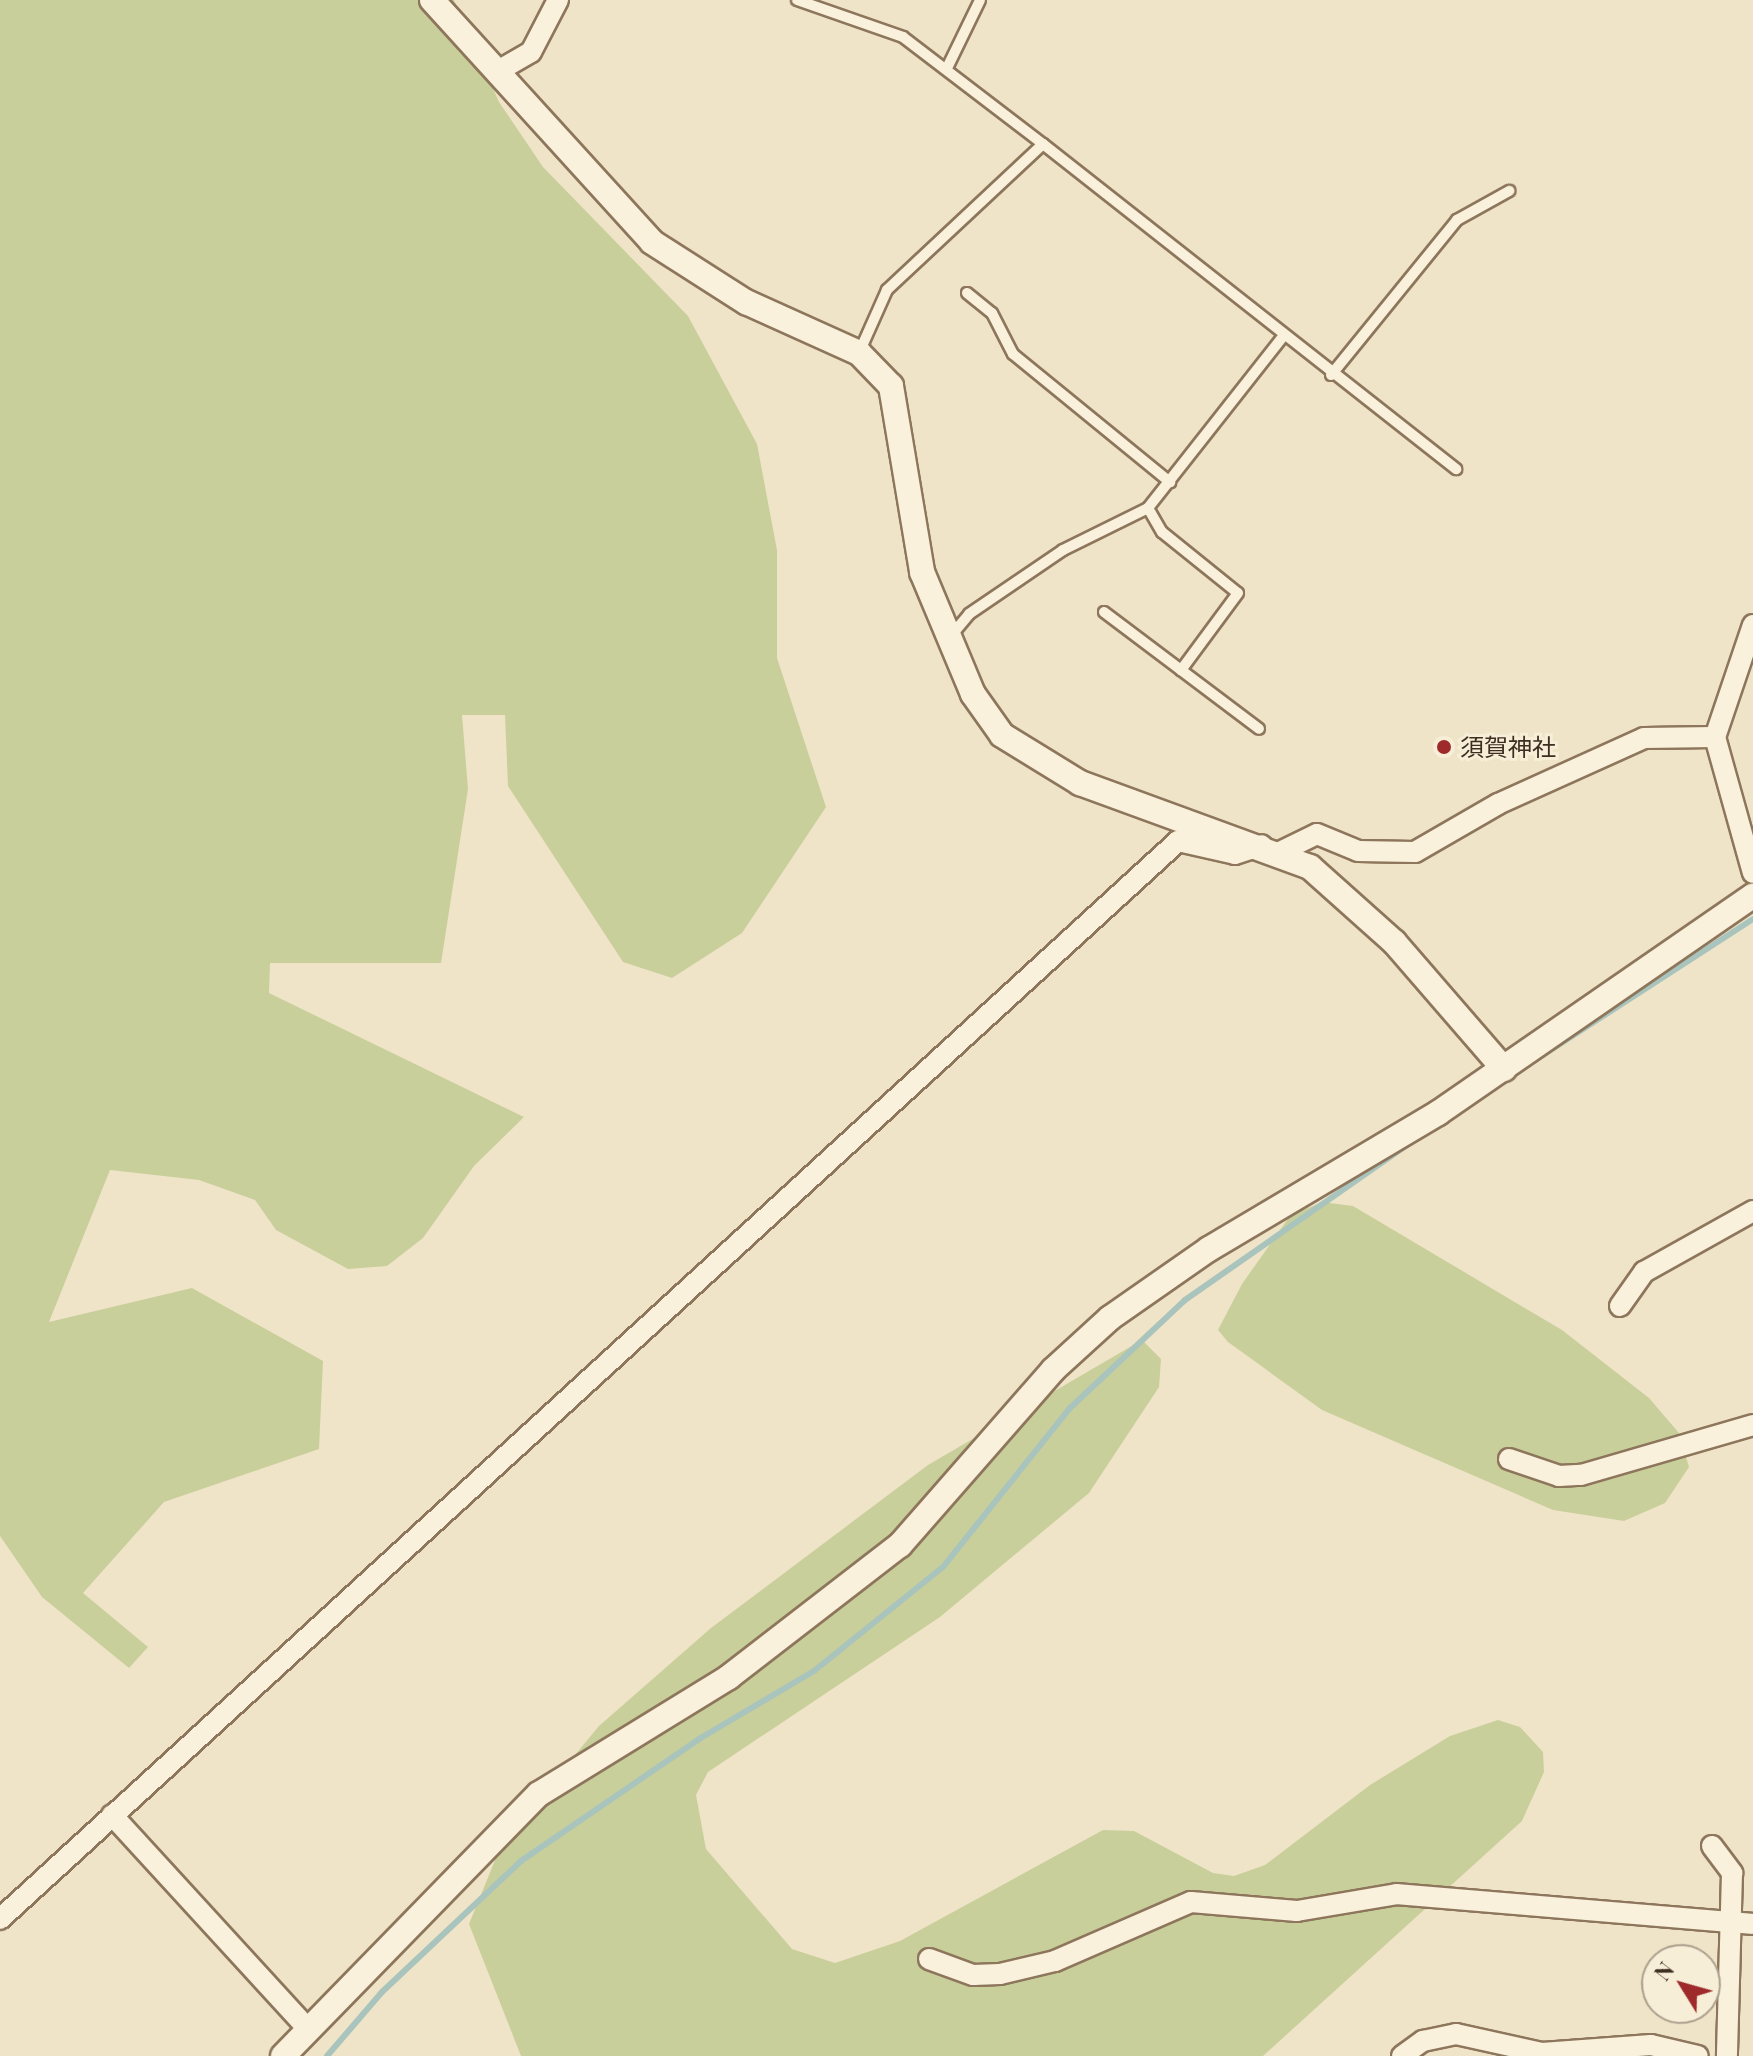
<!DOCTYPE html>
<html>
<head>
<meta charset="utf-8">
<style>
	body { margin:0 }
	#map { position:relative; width:1753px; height:2056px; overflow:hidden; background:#f0e4c8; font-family:"Playfair Display","Noto Sans JP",serif }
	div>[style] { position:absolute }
	.green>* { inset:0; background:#c9cf9b }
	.stream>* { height:6px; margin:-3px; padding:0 3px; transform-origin:3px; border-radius:3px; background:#a9c4bc }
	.roads { filter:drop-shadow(2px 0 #8d765c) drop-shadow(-2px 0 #8d765c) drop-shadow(0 2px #8d765c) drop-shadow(0 -2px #8d765c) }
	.service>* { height:10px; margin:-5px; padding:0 5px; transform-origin:5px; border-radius:5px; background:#faf1dc }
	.minor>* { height:20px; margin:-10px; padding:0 10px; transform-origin:10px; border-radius:10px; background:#faf1dc }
	.tertiary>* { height:24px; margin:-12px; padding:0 12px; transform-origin:12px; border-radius:12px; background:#faf1dc }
	.dots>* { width:22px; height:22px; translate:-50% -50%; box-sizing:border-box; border:4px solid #f7eed8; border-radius:50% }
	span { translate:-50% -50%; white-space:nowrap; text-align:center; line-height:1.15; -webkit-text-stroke:6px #f7eed8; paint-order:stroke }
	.poi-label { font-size:24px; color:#3d2e20 }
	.left { translate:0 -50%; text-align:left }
	.north { position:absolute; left:1641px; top:1944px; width:80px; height:80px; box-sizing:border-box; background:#f7eed8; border:2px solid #ada18e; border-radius:50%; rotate:307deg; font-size:22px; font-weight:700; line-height:32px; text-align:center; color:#3d2e20 }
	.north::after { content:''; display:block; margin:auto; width:28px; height:36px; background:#9e2a2b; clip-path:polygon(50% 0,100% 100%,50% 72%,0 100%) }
</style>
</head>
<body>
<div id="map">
	<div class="green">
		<i style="clip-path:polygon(0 0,454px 0,499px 102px,543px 167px,688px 316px,757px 444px,777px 550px,777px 658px,826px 807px,742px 933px,672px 978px,623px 962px,508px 786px,505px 715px,462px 715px,468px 789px,441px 963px,270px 963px,269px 993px,524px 1117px,474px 1166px,423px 1238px,387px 1266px,348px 1269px,276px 1230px,255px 1200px,199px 1180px,110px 1170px,49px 1322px,192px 1288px,323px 1361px,319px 1449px,164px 1502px,83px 1593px,148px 1647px,129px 1668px,42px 1597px,0 1536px)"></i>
		<i style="clip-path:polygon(1322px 1202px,1353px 1206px,1562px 1330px,1649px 1398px,1679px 1433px,1689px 1467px,1665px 1503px,1624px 1521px,1553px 1510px,1322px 1410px,1228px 1342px,1218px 1330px,1242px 1284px,1290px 1216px)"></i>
		<i style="clip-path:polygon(1142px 1340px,1161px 1359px,1159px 1387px,1089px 1493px,940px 1617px,708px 1772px,696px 1795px,706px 1849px,792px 1949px,835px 1963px,900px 1941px,1103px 1830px,1134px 1831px,1213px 1873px,1234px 1876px,1265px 1865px,1370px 1785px,1450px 1736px,1498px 1720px,1520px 1727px,1543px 1752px,1544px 1772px,1522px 1821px,1263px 2056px,521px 2056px,469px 1924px,502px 1843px,599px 1726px,711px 1628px,928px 1465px)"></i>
	</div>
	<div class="stream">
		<i style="left:1532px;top:1062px;width:263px;rotate:-32.9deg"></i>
		<i style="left:327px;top:2056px;width:84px;rotate:-49.3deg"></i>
		<i style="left:382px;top:1992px;width:191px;rotate:-43.3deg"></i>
		<i style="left:521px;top:1861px;width:216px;rotate:-34.4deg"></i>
		<i style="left:699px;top:1739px;width:134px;rotate:-30.6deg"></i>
		<i style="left:814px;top:1671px;width:166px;rotate:-38.9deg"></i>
		<i style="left:943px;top:1567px;width:202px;rotate:-51.4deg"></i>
		<i style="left:1069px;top:1409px;width:159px;rotate:-43.2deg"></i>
		<i style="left:1185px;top:1300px;width:282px;rotate:-34.9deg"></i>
	</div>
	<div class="roads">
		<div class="service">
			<i style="left:797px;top:0;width:112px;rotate:19.2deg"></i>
			<i style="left:903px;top:37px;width:176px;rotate:37.4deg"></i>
			<i style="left:1043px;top:144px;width:214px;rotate:136.9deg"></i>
			<i style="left:887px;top:290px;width:69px;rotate:114deg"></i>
			<i style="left:948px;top:66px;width:73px;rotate:-64.1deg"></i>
			<i style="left:1043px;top:144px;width:526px;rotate:38.2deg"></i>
			<i style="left:967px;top:293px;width:32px;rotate:39deg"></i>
			<i style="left:992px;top:313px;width:46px;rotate:62.9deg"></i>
			<i style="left:1013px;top:354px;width:203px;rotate:39.2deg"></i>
			<i style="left:1331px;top:375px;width:200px;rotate:-50.9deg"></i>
			<i style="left:1457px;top:220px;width:60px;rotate:-29.1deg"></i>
			<i style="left:1148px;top:508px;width:28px;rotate:60deg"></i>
			<i style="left:1162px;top:532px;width:97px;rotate:38.8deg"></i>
			<i style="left:1238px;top:593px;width:96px;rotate:126.5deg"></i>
			<i style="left:1104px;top:612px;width:194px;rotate:37deg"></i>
			<i style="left:950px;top:637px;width:30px;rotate:-50deg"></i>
			<i style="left:969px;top:614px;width:114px;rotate:-34.2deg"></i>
			<i style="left:1063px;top:550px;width:95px;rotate:-26.3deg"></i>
			<i style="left:1148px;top:508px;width:216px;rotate:-51.8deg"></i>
		</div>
		<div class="minor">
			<i style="left:498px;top:71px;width:38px;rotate:-30deg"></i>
			<i style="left:531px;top:52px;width:59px;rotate:-62.6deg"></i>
			<i style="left:1753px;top:625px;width:118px;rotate:108.7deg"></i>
			<i style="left:1715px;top:737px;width:141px;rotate:74.4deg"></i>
			<i style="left:1280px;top:852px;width:41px;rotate:-25.9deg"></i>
			<i style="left:1317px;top:834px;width:44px;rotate:22.5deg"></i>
			<i style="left:1358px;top:851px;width:57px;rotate:1deg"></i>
			<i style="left:1415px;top:852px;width:96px;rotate:-30deg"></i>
			<i style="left:1498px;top:804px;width:160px;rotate:-24.3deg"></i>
			<i style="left:1644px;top:738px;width:71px;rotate:-0.8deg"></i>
			<i style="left:1620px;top:1306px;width:42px;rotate:-54.8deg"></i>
			<i style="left:1644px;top:1272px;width:125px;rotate:-29.2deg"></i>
			<i style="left:1509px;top:1459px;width:53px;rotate:18.8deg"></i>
			<i style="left:1559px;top:1476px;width:22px;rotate:-3deg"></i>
			<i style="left:1581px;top:1475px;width:179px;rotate:-16.2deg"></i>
			<i style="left:112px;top:1815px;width:290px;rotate:47.5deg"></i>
			<i style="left:1712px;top:1846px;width:34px;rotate:53deg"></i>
			<i style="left:1732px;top:1873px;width:183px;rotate:91.6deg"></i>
			<i style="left:0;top:1919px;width:1597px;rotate:-42.46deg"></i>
			<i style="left:1178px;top:841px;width:58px;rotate:12.8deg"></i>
			<i style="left:1235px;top:854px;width:28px;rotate:-18deg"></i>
			<i style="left:929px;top:1959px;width:47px;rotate:20deg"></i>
			<i style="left:973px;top:1975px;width:27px;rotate:-2deg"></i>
			<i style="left:1000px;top:1974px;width:57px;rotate:-13.3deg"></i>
			<i style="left:1055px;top:1961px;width:148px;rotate:-23.5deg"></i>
			<i style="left:1191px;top:1902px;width:106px;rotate:4.9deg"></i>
			<i style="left:1297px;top:1911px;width:101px;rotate:-9.6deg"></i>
			<i style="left:1397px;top:1894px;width:357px;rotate:4.8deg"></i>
			<i style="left:1402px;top:2056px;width:26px;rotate:-36deg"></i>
			<i style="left:1423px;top:2041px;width:34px;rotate:-12deg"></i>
			<i style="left:1456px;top:2034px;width:88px;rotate:12.5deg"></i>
			<i style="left:1542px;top:2053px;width:109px;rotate:-4.2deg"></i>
			<i style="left:1651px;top:2045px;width:48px;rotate:13.2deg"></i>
		</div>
		<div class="tertiary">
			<i style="left:432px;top:0;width:327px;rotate:47.7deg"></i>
			<i style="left:652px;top:242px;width:112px;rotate:32.6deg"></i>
			<i style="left:746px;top:302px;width:124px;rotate:24.3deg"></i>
			<i style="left:859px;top:353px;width:46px;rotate:45.9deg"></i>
			<i style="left:891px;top:386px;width:189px;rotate:80.5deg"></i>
			<i style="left:922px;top:572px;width:132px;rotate:67.3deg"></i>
			<i style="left:973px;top:694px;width:50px;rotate:54.7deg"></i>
			<i style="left:1002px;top:735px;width:92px;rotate:31.6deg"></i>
			<i style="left:1080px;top:783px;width:245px;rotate:20.1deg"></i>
			<i style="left:1310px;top:867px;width:113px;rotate:41.8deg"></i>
			<i style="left:1394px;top:942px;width:168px;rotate:49.1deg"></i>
			<i style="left:283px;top:2056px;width:366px;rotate:-45.7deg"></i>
			<i style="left:539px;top:1794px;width:223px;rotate:-31.6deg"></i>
			<i style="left:729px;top:1677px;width:216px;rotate:-37.7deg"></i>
			<i style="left:900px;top:1545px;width:232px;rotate:-48.8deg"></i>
			<i style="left:1053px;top:1370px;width:77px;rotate:-42.4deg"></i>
			<i style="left:1110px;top:1318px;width:121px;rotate:-34.9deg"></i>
			<i style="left:1209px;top:1249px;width:266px;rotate:-30.7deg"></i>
			<i style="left:1438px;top:1113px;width:383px;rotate:-34.6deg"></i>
		</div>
	</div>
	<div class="dots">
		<i style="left:1444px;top:747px;background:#9e2a2b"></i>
	</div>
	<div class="poi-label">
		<span class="left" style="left:1460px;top:747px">須賀神社</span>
	</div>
	<div class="north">N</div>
</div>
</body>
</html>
